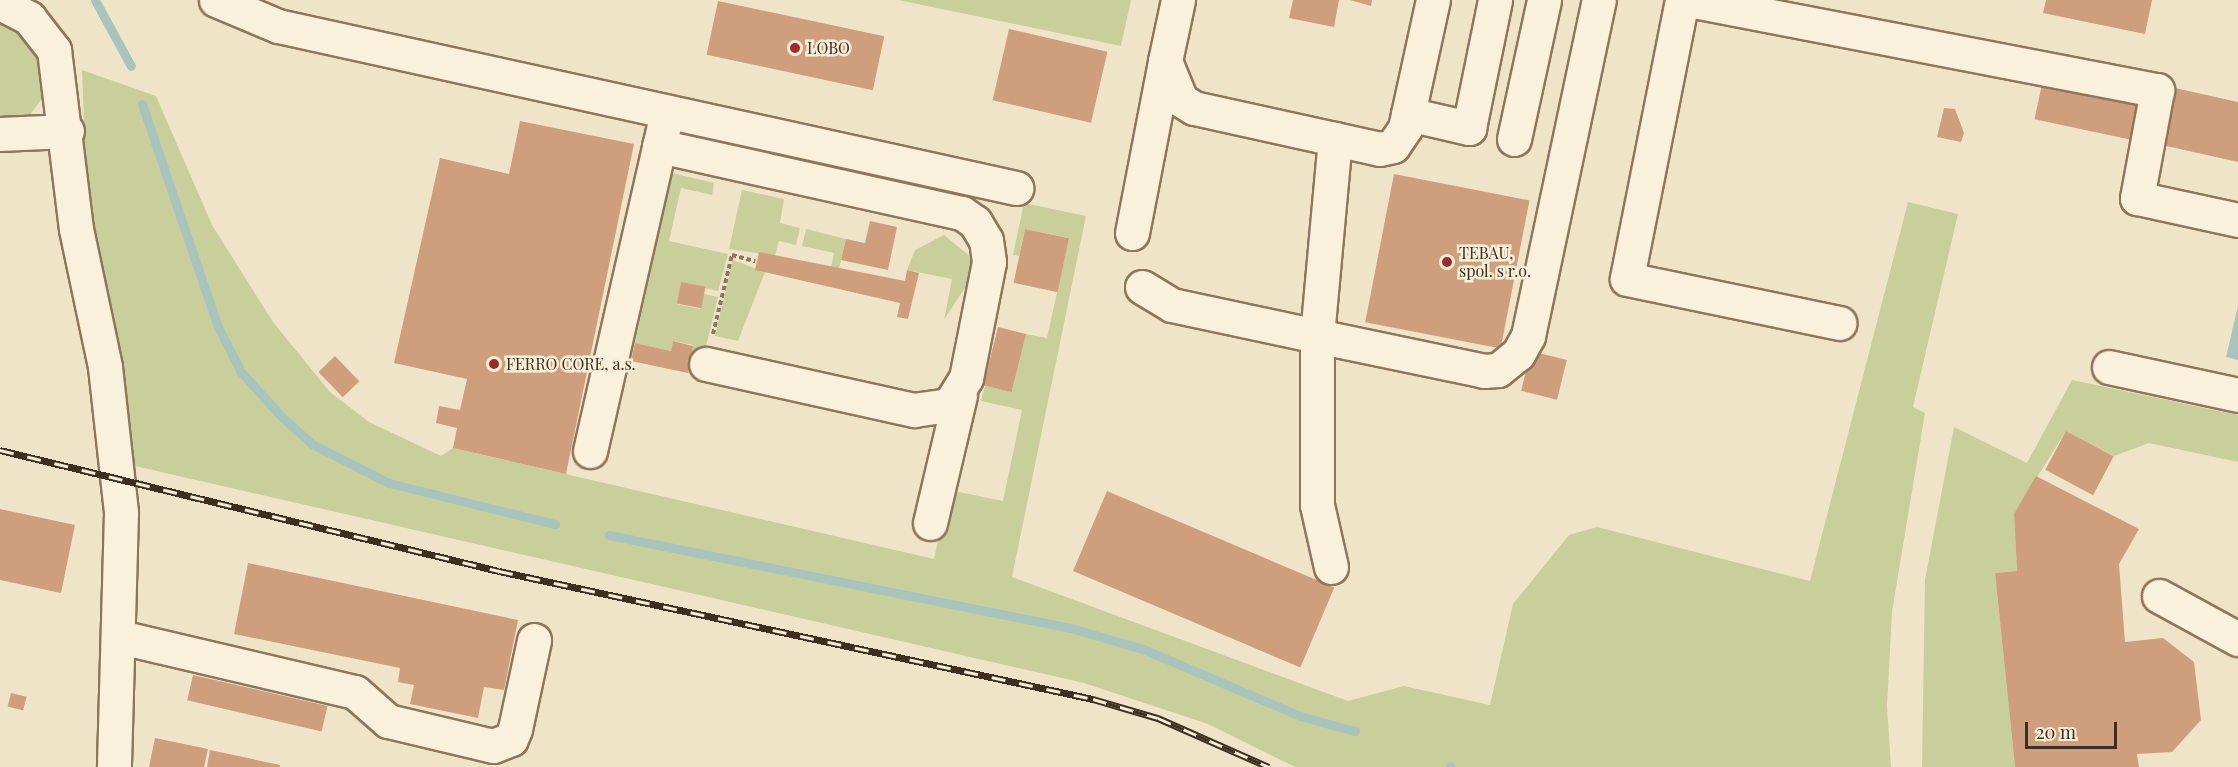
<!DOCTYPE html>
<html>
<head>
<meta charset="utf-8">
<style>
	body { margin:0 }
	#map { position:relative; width:2238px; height:767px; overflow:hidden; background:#f0e4c8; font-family:"Playfair Display",serif }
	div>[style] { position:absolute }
	.green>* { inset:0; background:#c9cf9b }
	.water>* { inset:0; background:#a9c4bc }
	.stream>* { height:9px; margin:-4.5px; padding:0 4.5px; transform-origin:4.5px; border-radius:4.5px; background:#a9c4bc }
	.building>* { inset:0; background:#cf9f7d; transform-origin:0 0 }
	.path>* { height:4px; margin-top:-2px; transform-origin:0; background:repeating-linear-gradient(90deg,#8d765c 0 4.5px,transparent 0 7.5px) }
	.roads { filter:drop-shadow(2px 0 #8d765c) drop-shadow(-2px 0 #8d765c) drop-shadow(0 2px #8d765c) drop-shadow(0 -2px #8d765c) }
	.minor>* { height:33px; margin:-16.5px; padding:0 16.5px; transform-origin:16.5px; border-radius:16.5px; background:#faf1dc }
	.rail>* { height:7px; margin-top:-3.5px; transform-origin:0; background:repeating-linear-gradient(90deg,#f7eed8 0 14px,#3d2e20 0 28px); box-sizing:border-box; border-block:2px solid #3d2e20 }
	.dots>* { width:16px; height:16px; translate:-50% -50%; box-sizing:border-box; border:3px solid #f7eed8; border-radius:50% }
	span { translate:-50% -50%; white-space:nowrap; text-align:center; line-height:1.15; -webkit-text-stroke:5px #f7eed8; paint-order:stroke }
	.poi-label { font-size:16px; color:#3d2e20 }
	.left { translate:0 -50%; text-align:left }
	.scale { position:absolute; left:2025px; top:722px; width:92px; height:27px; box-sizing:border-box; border:3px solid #3d2e20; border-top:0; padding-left:8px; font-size:18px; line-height:21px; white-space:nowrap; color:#3d2e20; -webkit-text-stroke:4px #f7eed8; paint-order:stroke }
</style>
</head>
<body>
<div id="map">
	<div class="green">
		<i style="clip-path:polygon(898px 0,1131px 0,1121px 46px)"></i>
		<i style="clip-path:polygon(0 22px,16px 32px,40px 63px,44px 96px,29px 116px,0 125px)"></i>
		<i style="clip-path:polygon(82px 70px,156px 96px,212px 225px,273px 322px,330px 392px,369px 422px,441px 456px,453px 448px,934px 559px,949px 490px,1003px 501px,1022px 410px,981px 401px,985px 386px,1012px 392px,1026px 334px,1047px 338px,1069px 238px,1025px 229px,1019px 256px,1013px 255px,1024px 203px,1086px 216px,1012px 577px,1348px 701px,1404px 686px,1490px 705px,1513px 604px,1569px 535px,1597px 527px,1810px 581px,1908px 202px,1958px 214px,1913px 407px,1925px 413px,1892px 612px,1887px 706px,1891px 767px,1295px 767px,1208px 724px,1084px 683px,135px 466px,87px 208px)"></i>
		<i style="clip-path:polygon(672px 173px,714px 183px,712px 195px,681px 188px,669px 241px,728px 254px,718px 291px,681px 283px,677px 304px,700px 309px,704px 294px,718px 297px,699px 375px,688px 373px,693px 345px,673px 341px,671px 351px,635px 343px)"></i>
		<i style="clip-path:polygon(742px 190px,784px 199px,780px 223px,800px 228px,796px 245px,779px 241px,775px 256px,729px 249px)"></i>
		<i style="clip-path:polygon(806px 229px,846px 239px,839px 269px,831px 268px,834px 253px,802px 246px)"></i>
		<i style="clip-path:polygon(944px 235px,972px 258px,968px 283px,944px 320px,952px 279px,907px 270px,915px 250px)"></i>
		<i style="clip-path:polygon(733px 260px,765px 272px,738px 341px,715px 336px)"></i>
		<i style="clip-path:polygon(2072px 380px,2238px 415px,2238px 462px,2149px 443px,2114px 456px,2066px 431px,2014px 514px,2017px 571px,1995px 573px,2015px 767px,1922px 767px,1925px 580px,1954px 427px,2027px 463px)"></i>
	</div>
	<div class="water">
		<i style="clip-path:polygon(2238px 306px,2238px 360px,2226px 357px)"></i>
	</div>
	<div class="stream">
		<i style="left:95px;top:0;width:75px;rotate:61.4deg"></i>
		<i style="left:142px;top:104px;width:236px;rotate:71.2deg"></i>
		<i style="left:218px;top:327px;width:51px;rotate:62.9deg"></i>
		<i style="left:241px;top:372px;width:61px;rotate:47.7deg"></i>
		<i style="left:282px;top:417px;width:40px;rotate:42deg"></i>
		<i style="left:312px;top:444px;width:86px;rotate:26.9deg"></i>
		<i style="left:389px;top:483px;width:171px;rotate:13.9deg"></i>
		<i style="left:609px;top:535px;width:474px;rotate:11.4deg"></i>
		<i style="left:1074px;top:629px;width:72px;rotate:16.2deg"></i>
		<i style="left:1143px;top:649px;width:171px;rotate:23.1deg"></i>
		<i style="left:1300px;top:716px;width:57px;rotate:15.3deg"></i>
		<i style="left:1450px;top:766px;width:1px;rotate:45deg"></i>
	</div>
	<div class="building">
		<i style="clip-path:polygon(1293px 0,1339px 0,1334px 27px,1289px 18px)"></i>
		<i style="clip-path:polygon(1350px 0,1372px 0,1371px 6px)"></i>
		<i style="clip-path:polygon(2046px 0,2152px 0,2145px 34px,2043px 13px)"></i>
		<i style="left:718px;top:1px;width:170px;height:55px;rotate:12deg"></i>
		<i style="left:1009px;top:29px;width:101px;height:73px;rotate:13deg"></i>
		<i style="left:2042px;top:84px;width:107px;height:36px;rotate:12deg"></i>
		<i style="clip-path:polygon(2175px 88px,2238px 102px,2238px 162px,2162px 145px)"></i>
		<i style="clip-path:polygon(1944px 108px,1955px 109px,1964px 133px,1961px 142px,1937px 137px)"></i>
		<i style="clip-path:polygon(520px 121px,634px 144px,566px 474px,453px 448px,457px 428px,436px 423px,439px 406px,460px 410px,467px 379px,394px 363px,440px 158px,509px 174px)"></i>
		<i style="left:1394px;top:174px;width:138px;height:151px;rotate:11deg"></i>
		<i style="clip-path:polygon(870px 221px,897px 227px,888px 270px,841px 260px,846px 239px,865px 243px)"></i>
		<i style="left:1025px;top:229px;width:45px;height:55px;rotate:12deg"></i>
		<i style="clip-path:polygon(759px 252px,905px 281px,907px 270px,919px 273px,908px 319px,897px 317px,900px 303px,755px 270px)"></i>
		<i style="left:681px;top:282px;width:25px;height:22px;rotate:11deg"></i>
		<i style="left:998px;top:327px;width:29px;height:60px;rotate:14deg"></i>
		<i style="clip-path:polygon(673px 341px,693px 346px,688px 373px,631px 361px,635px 343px,671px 351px)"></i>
		<i style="left:1531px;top:351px;width:37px;height:41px;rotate:14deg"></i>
		<i style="left:335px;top:356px;width:35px;height:23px;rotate:46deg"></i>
		<i style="left:2066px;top:431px;width:54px;height:44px;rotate:28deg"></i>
		<i style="clip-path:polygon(2036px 476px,2139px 529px,2119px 564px,2125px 642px,2163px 638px,2194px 662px,2201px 720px,2172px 752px,2137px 754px,2139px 767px,2015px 767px,1995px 573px,2017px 571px,2014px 514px)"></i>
		<i style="left:1107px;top:491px;width:247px;height:87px;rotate:23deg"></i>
		<i style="clip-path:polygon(0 509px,75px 525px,61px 593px,0 580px)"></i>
		<i style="clip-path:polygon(248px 563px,518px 620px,504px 690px,484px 687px,478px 718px,410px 704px,414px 685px,398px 682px,400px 668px,234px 634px)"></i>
		<i style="left:193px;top:675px;width:138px;height:26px;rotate:13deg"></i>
		<i style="left:11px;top:693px;width:16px;height:14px;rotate:14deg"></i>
		<i style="clip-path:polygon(155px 738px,208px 749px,204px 767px,149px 767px)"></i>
		<i style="clip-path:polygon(210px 750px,280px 765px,280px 767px,207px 767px)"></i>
	</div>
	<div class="path">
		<i style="left:713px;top:334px;width:81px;rotate:-76.5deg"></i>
		<i style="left:732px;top:255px;width:24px;rotate:15deg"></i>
	</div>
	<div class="roads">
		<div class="minor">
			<i style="left:216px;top:0;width:67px;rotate:22.8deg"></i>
			<i style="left:278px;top:26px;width:756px;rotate:12.38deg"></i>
			<i style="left:1178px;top:0;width:62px;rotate:102deg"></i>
			<i style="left:1165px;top:61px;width:42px;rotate:67.7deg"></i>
			<i style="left:1181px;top:100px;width:15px;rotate:32deg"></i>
			<i style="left:1194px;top:108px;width:190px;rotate:12.4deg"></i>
			<i style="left:1380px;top:149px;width:13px;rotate:-13deg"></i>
			<i style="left:1393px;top:146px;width:22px;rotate:-56deg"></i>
			<i style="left:1405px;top:128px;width:131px;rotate:-77.7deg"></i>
			<i style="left:1682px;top:0;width:284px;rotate:101.2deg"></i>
			<i style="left:1627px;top:279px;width:217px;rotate:11.7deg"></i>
			<i style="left:1688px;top:0;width:478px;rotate:10.9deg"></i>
			<i style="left:2157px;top:90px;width:110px;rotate:100.5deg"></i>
			<i style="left:2137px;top:198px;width:103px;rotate:12.3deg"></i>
			<i style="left:0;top:3px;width:33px;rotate:27deg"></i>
			<i style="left:29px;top:18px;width:41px;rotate:52deg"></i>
			<i style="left:54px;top:50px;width:180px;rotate:83deg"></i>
			<i style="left:76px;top:229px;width:141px;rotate:78.1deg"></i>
			<i style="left:105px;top:367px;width:147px;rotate:83.7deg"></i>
			<i style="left:121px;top:513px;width:254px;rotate:91.6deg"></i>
			<i style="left:1408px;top:114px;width:63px;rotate:12.9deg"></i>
			<i style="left:1469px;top:128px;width:131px;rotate:-78.5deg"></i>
			<i style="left:0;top:134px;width:67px;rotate:-2.6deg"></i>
			<i style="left:1514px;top:139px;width:142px;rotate:-77.8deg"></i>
			<i style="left:659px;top:146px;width:310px;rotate:12.5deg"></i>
			<i style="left:962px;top:213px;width:16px;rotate:35deg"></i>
			<i style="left:975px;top:222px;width:21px;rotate:59deg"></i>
			<i style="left:986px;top:240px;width:22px;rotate:82deg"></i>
			<i style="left:989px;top:262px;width:118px;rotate:101.2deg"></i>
			<i style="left:966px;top:378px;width:32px;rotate:122deg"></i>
			<i style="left:949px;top:405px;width:35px;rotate:172deg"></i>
			<i style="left:914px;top:410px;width:213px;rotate:-167.5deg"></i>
			<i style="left:1132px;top:233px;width:175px;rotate:-79.1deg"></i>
			<i style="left:1142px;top:287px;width:35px;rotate:31deg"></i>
			<i style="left:1172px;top:305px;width:148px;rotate:12.1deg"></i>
			<i style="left:1317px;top:336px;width:198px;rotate:-84.8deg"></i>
			<i style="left:2109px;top:367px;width:132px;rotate:12.2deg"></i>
			<i style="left:590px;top:451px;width:334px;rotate:-77.2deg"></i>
			<i style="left:930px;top:523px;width:131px;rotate:-76.8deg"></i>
			<i style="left:1331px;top:567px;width:64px;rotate:-102.7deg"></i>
			<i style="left:1317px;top:505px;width:169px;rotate:-90deg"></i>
			<i style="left:1317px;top:336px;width:171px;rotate:11.8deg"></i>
			<i style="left:1484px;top:371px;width:14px;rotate:-4deg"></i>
			<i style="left:1498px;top:370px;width:26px;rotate:-39deg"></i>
			<i style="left:1518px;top:354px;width:21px;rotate:-61deg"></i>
			<i style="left:1528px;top:336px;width:343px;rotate:-78.1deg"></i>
			<i style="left:2159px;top:596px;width:90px;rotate:28.6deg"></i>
			<i style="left:120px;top:637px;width:241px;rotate:13.2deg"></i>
			<i style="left:355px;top:692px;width:44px;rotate:41.3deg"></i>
			<i style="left:388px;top:721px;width:108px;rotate:13.4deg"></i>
			<i style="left:493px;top:746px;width:19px;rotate:-21deg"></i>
			<i style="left:511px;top:739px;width:11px;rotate:-68deg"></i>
			<i style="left:515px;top:729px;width:91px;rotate:-77.9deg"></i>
		</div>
	</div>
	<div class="rail">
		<i style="left:0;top:450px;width:513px;rotate:13.63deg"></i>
		<i style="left:499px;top:571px;width:608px;rotate:12.16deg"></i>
		<i style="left:1093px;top:699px;width:68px;rotate:16.3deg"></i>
		<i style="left:1158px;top:718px;width:121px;rotate:23.8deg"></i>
	</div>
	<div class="dots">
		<i style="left:795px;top:48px;background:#9e2a2b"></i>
		<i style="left:1447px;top:262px;background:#9e2a2b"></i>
		<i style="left:494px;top:364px;background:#9e2a2b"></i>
	</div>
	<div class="poi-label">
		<span class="left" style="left:807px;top:48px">LOBO</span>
		<span class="left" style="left:1459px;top:262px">TEBAU,<br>spol. s r.o.</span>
		<span class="left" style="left:506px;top:364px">FERRO CORE, a.s.</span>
	</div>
	<div class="scale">20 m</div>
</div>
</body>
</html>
